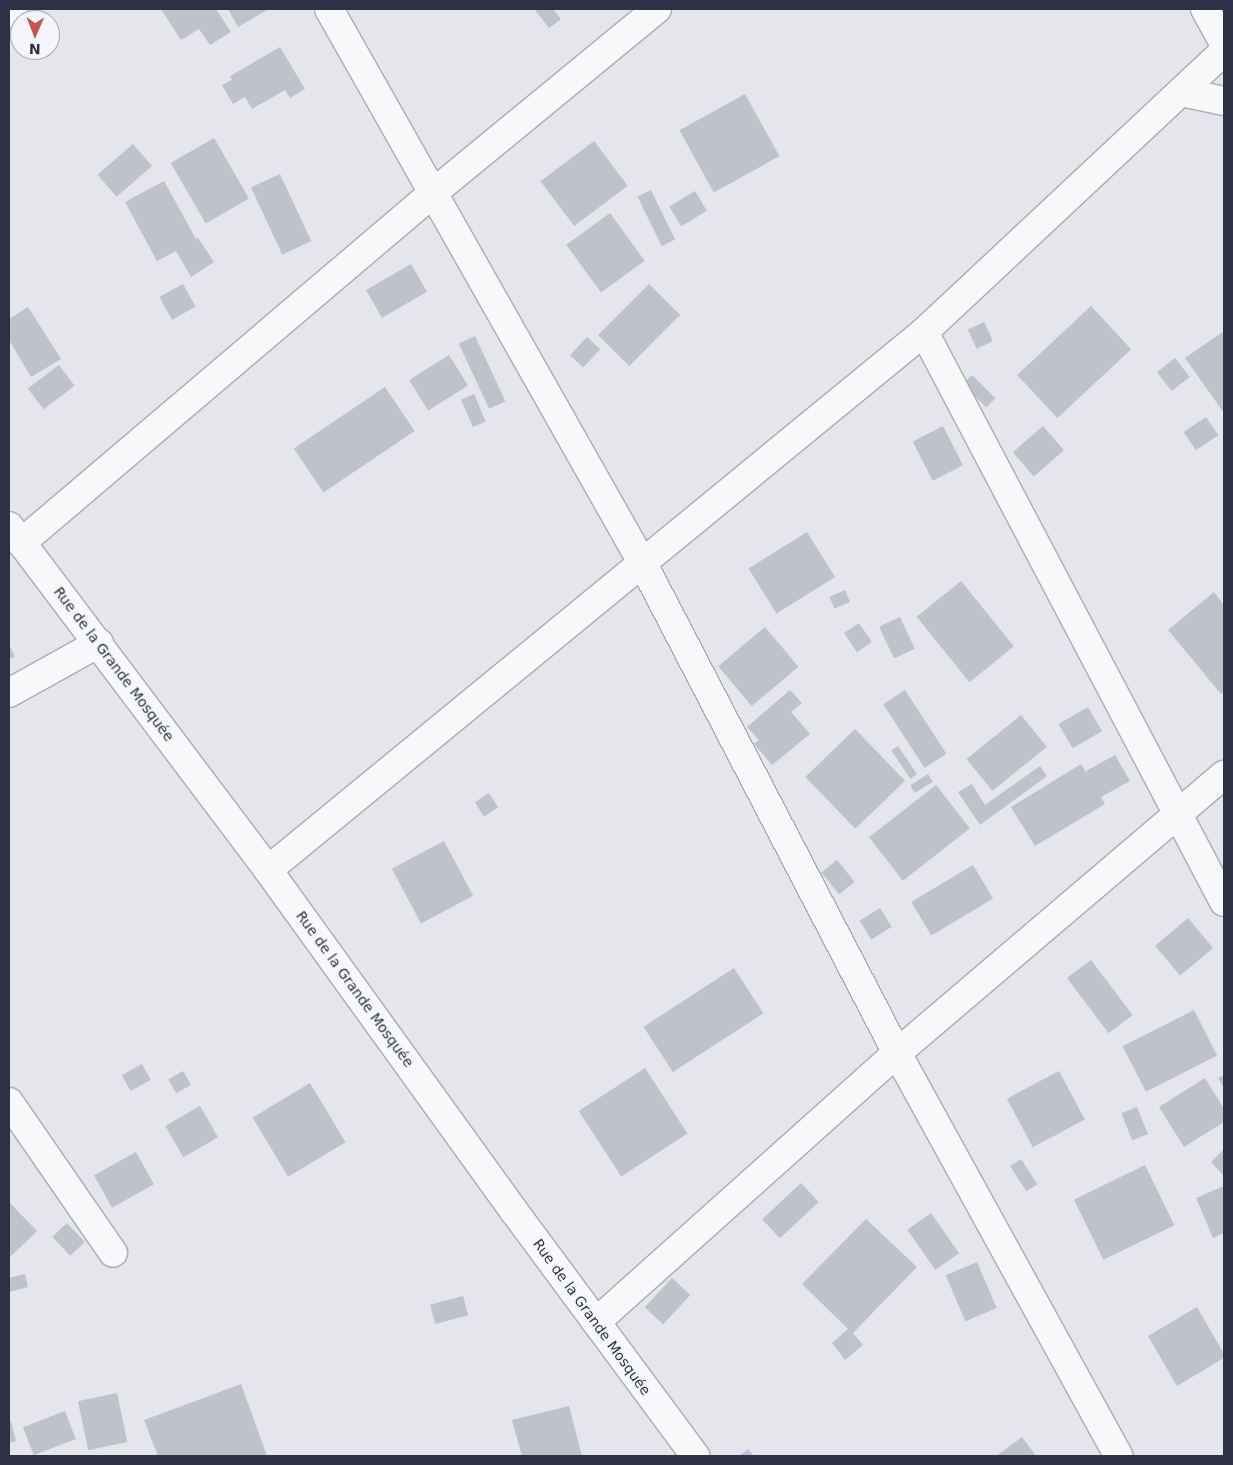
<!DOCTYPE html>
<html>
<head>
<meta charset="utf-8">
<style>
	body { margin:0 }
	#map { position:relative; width:1233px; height:1465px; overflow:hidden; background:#e4e6eb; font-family:"DejaVu Sans",sans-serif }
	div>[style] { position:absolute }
	.building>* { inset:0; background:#bfc1cb; transform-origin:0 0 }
	.roads { filter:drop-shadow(1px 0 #a9acb5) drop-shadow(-1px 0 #a9acb5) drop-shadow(0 1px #a9acb5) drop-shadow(0 -1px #a9acb5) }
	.minor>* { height:28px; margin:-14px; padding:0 14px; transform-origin:14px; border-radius:14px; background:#f7f8fa }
	.tertiary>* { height:28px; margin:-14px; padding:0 14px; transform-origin:14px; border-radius:14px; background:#f7f8fa }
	span { translate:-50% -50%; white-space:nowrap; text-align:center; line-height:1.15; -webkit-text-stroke:4px #f4f5f9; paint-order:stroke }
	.street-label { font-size:14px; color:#2d3143 }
	.frame { position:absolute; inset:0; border:10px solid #2d3143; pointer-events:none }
	.north { position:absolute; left:10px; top:10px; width:50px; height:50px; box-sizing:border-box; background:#f4f5f9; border:1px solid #a4a7b0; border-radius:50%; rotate:181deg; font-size:14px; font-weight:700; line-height:20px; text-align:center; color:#2d3143 }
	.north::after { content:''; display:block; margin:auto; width:18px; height:22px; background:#c85452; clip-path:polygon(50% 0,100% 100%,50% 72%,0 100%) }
</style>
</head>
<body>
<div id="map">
	<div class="building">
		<i style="clip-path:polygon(161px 9px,216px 9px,231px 32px,210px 45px,199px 29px,181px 40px)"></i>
		<i style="clip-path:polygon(228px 9px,266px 9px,267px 10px,238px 27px)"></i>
		<i style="clip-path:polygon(534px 9px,553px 9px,561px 19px,549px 28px)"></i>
		<i style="clip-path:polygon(280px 47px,305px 89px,290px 98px,285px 90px,252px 109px,245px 97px,233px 104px,222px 85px,232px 80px,230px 76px)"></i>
		<i style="left:745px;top:94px;width:71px;height:75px;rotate:61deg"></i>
		<i style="left:214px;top:138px;width:70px;height:50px;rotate:60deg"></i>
		<i style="left:594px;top:141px;width:56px;height:67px;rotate:53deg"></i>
		<i style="left:133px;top:144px;width:29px;height:47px;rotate:49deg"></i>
		<i style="left:280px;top:174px;width:74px;height:32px;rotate:65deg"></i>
		<i style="clip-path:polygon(164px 181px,196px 239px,198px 238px,214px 262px,191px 277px,176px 251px,157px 261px,125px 202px)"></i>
		<i style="left:651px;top:190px;width:55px;height:15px;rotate:64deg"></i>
		<i style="left:695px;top:191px;width:23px;height:30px;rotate:59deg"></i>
		<i style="left:610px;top:213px;width:59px;height:54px;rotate:54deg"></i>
		<i style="left:411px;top:264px;width:32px;height:52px;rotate:60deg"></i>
		<i style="left:183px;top:284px;width:26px;height:27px;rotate:61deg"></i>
		<i style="left:649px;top:284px;width:44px;height:72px;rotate:45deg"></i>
		<i style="left:1091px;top:306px;width:59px;height:101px;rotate:47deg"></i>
		<i style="clip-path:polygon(28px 307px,61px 359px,31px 377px,9px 340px,9px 319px)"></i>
		<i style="left:984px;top:322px;width:21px;height:18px;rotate:65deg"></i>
		<i style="clip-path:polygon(1224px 331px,1224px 413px,1185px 358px)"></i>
		<i style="left:475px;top:336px;width:72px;height:18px;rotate:65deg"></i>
		<i style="left:587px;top:337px;width:18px;height:25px;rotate:43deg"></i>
		<i style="left:449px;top:355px;width:36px;height:47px;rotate:58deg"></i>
		<i style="left:1175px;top:358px;width:24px;height:23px;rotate:52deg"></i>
		<i style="left:59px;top:365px;width:26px;height:39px;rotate:53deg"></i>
		<i style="left:972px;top:375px;width:33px;height:13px;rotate:45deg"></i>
		<i style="left:385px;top:387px;width:53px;height:110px;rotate:56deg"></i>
		<i style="left:474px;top:394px;width:30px;height:14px;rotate:67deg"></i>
		<i style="left:1206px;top:417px;width:22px;height:27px;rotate:56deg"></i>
		<i style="left:943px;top:426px;width:44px;height:34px;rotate:63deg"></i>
		<i style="left:1043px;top:426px;width:32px;height:40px;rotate:49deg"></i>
		<i style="left:807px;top:532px;width:53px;height:69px;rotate:58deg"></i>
		<i style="left:961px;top:581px;width:84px;height:57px;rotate:51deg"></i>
		<i style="left:845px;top:590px;width:13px;height:17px;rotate:67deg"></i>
		<i style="clip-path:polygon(1214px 592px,1224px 605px,1224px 691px,1221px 694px,1168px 630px)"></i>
		<i style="left:900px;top:617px;width:35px;height:23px;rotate:65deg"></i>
		<i style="left:859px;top:623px;width:23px;height:18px;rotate:56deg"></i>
		<i style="left:765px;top:627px;width:52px;height:61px;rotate:50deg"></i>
		<i style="clip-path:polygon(9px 644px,15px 657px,9px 659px)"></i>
		<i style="clip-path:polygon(790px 690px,802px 703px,791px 712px,810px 734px,772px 765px,754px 744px,759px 740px,747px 727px)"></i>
		<i style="left:905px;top:690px;width:76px;height:26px;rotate:57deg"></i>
		<i style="left:1088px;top:707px;width:28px;height:34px;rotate:60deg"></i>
		<i style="left:1021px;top:715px;width:41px;height:70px;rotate:51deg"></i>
		<i style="left:855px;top:729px;width:72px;height:69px;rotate:46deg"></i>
		<i style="left:898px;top:746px;width:34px;height:8px;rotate:56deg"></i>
		<i style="clip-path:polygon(1115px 755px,1130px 781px,1101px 797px,1105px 804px,1035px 846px,1011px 807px,1081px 764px,1089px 777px,1086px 771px)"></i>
		<i style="clip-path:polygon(1040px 766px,1047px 776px,980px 825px,958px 792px,972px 784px,985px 805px)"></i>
		<i style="left:928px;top:774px;width:9px;height:21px;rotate:58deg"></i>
		<i style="left:936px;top:785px;width:55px;height:85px;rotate:52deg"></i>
		<i style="left:489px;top:793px;width:17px;height:17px;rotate:57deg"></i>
		<i style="left:444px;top:841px;width:62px;height:59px;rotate:62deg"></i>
		<i style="left:837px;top:860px;width:28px;height:20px;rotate:51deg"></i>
		<i style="left:973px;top:865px;width:39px;height:72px;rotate:59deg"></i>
		<i style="left:880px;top:908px;width:22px;height:24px;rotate:58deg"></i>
		<i style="left:1188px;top:918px;width:39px;height:43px;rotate:50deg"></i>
		<i style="left:1091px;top:960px;width:69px;height:30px;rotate:53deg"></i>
		<i style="left:734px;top:968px;width:54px;height:108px;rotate:57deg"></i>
		<i style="left:1194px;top:1010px;width:51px;height:80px;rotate:63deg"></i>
		<i style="left:142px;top:1064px;width:18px;height:23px;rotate:61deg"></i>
		<i style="left:645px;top:1068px;width:78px;height:79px;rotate:57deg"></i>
		<i style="left:183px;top:1071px;width:16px;height:17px;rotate:60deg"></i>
		<i style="left:1059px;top:1071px;width:55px;height:59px;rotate:62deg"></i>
		<i style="clip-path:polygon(1224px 1075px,1224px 1089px,1218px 1078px)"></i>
		<i style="clip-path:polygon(1205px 1078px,1224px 1109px,1224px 1122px,1184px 1147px,1159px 1107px)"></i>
		<i style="left:310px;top:1083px;width:69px;height:67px;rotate:59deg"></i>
		<i style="left:200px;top:1106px;width:36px;height:40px;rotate:60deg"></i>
		<i style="left:1137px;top:1107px;width:29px;height:17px;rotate:68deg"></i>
		<i style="clip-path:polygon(1224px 1149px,1224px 1176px,1211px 1162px)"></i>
		<i style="left:136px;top:1152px;width:37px;height:48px;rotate:61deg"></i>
		<i style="left:1021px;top:1159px;width:30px;height:13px;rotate:57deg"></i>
		<i style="left:1145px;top:1165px;width:67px;height:79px;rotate:64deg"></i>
		<i style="left:801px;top:1183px;width:26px;height:53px;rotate:47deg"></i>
		<i style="clip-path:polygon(1224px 1186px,1224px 1233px,1213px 1238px,1196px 1198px)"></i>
		<i style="clip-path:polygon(9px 1202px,37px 1231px,9px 1258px)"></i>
		<i style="left:931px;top:1213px;width:49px;height:29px;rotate:55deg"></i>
		<i style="clip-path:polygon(866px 1219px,917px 1267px,853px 1333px,863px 1345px,845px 1360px,832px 1343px,848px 1329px,802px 1284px)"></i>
		<i style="left:67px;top:1223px;width:26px;height:20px;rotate:47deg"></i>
		<i style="left:977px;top:1262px;width:50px;height:34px;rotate:67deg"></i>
		<i style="clip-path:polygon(25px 1274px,28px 1287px,9px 1292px,9px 1278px)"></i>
		<i style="left:672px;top:1278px;width:25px;height:40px;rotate:43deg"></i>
		<i style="left:463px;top:1296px;width:20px;height:34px;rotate:75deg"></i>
		<i style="clip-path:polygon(1197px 1307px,1224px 1354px,1224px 1358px,1177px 1386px,1148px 1336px)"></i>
		<i style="clip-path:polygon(241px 1384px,267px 1456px,158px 1456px,144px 1420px)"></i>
		<i style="left:117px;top:1393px;width:50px;height:40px;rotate:78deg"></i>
		<i style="clip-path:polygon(569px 1406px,582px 1456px,522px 1456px,512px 1420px)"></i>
		<i style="left:65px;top:1411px;width:30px;height:45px;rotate:69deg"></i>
		<i style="clip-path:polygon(11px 1422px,16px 1441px,9px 1443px,9px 1423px)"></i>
		<i style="clip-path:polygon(1022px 1437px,1036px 1456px,996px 1456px)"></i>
		<i style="clip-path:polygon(748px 1449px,754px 1456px,739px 1456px)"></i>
	</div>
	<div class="roads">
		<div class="minor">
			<i style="left:329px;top:9px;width:638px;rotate:60.5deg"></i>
			<i style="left:643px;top:564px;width:551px;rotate:62.55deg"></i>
			<i style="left:897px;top:1053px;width:460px;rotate:61.2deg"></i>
			<i style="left:1205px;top:9px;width:39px;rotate:61deg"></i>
			<i style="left:9px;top:13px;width:6px;rotate:-39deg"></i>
			<i style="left:1181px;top:92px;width:44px;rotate:11.8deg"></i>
			<i style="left:924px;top:332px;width:644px;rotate:62.24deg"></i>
			<i style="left:21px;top:543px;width:541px;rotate:-40.35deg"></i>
			<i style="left:433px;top:193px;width:290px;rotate:-39.4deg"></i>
			<i style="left:9px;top:693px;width:103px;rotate:-29.1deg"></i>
			<i style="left:268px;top:870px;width:848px;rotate:-39.36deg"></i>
			<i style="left:924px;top:332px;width:411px;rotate:-43.1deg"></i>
			<i style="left:9px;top:1102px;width:183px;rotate:55.4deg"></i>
			<i style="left:596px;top:1322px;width:404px;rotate:-41.8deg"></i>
			<i style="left:897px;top:1053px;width:429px;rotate:-40.4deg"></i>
		</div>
		<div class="tertiary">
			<i style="left:9px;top:526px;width:431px;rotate:53deg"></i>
			<i style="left:268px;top:870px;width:420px;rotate:54.2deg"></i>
			<i style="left:514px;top:1211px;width:305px;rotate:53.5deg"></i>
		</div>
	</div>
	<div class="street-label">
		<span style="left:114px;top:664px;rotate:53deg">Rue de la Grande Mosquée</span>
		<span style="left:355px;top:989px;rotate:54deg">Rue de la Grande Mosquée</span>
		<span style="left:592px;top:1317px;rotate:54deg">Rue de la Grande Mosquée</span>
	</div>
	<div class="frame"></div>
	<div class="north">N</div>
</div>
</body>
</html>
